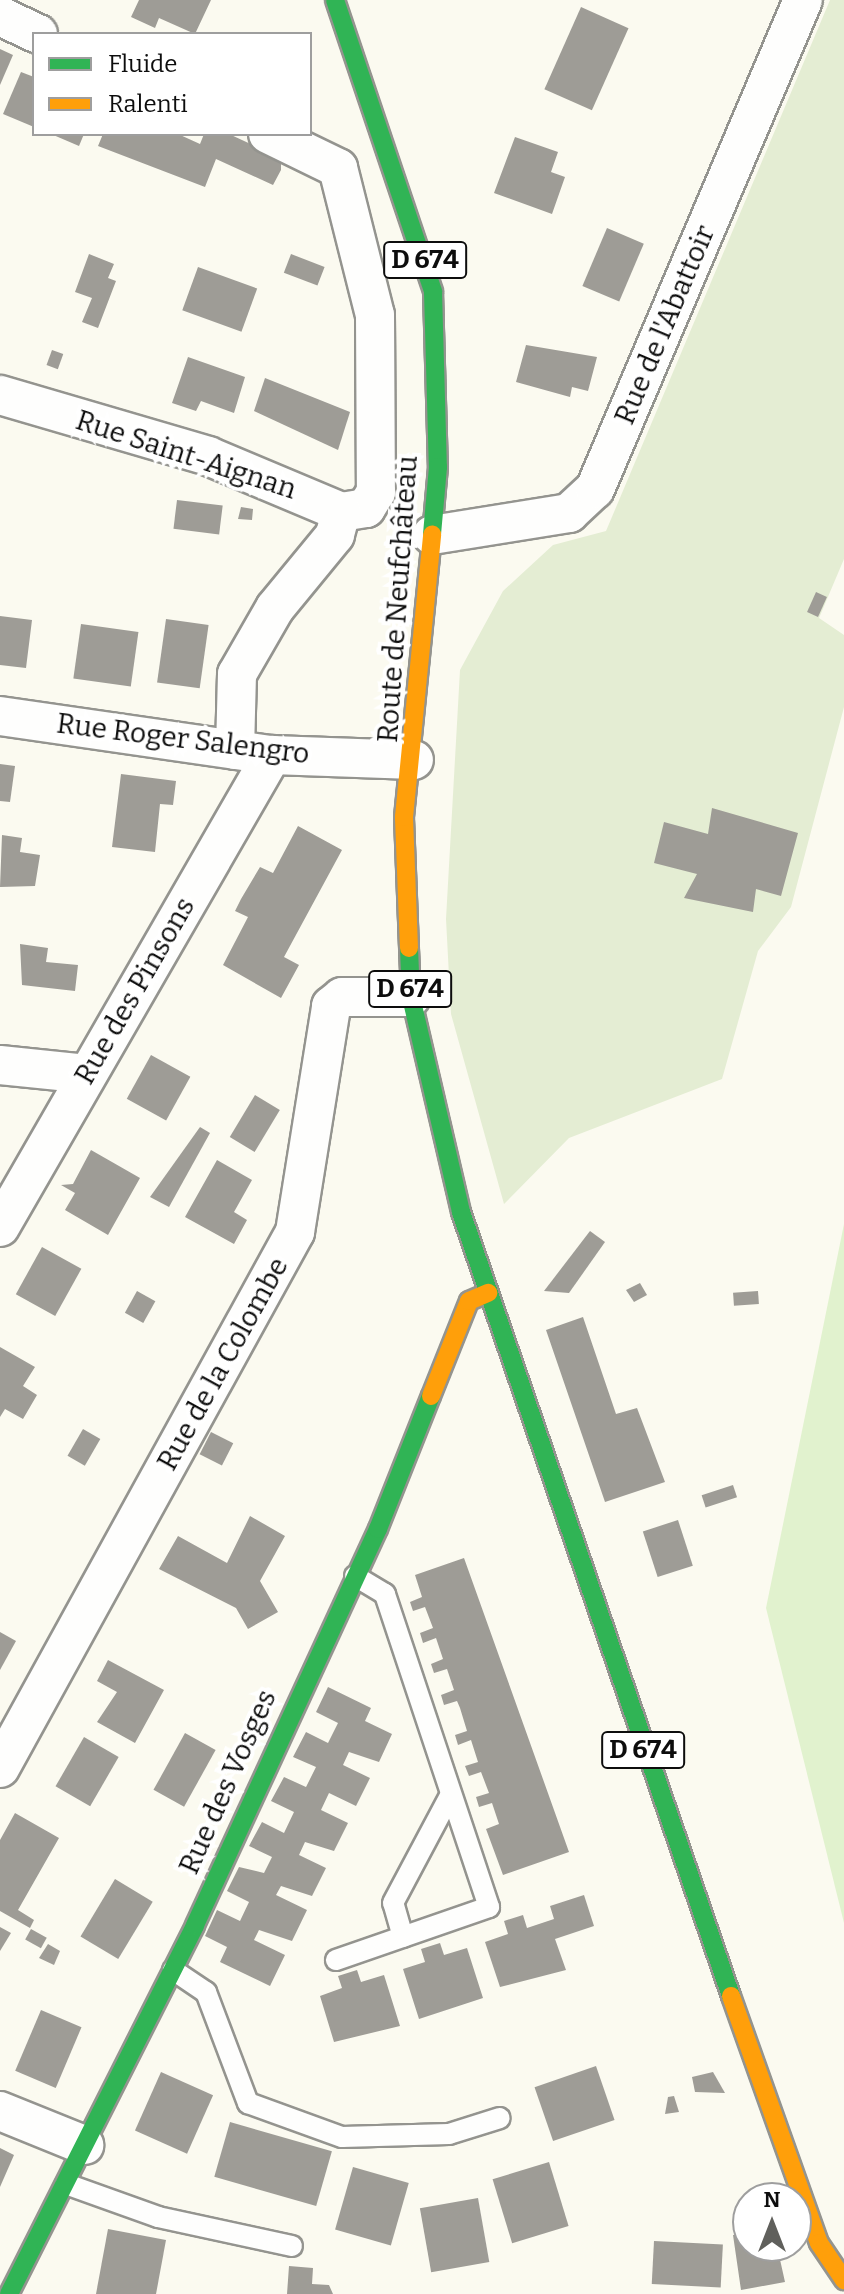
<!DOCTYPE html>
<html>
<head>
<meta charset="utf-8">
<style>
	body { margin:0 }
	#map { position:relative; width:844px; height:2294px; overflow:hidden; background:#fbfaf0; font-family:Bitter,serif }
	div>[style] { position:absolute }
	.green>* { inset:0; background:#e1f2ce }
	.cemetery>* { inset:0; background:#e4edd3 }
	.building>* { inset:0; background:#9e9c96; transform-origin:0 0 }
	.roads { filter:drop-shadow(2px 0 #94948f) drop-shadow(-2px 0 #94948f) drop-shadow(0 2px #94948f) drop-shadow(0 -2px #94948f) }
	.lane>* { height:20px; margin:-10px; padding:0 10px; transform-origin:10px; border-radius:10px; background:#fefefd }
	.street>* { height:38px; margin:-19px; padding:0 19px; transform-origin:19px; border-radius:19px; background:#fefefd }
	.fast>* { height:18px; margin:-9px; padding:0 9px; transform-origin:9px; border-radius:9px; background:#30b455 }
	.slow>* { height:18px; margin:-9px; padding:0 9px; transform-origin:9px; border-radius:9px; background:#ff9f0a }
	span { translate:-50% -50%; white-space:nowrap; text-align:center; line-height:1.15; -webkit-text-stroke:8px #fff; paint-order:stroke }
	.shield-label span { padding:2px 6px; background:#fff; border:2px solid; border-radius:6px; -webkit-text-stroke-width:0 }
	.shield-label { font-size:26px; color:#0d0d0d; font-weight:700 }
	.street-label { font-size:28px; color:#0d0d0d }
	.legend { position:absolute; left:32px; top:32px; width:280px; height:104px; box-sizing:border-box; background:#fff; border:2px solid #9e9e9e; margin:0; padding:10px 14px; list-style:none; font-size:24px; color:#0d0d0d }
	.legend li { display:flex; align-items:center; gap:16px; height:40px }
	.legend b { width:40px; border:2px solid #9e9e9e }
	.north { position:absolute; left:732px; top:2182px; width:80px; height:80px; box-sizing:border-box; background:#fff; border:2px solid #9e9e9e; border-radius:50%; rotate:0deg; font-size:22px; font-weight:700; line-height:32px; text-align:center; color:#0d0d0d }
	.north::after { content:''; display:block; margin:auto; width:28px; height:36px; background:#60605c; clip-path:polygon(50% 0,100% 100%,50% 72%,0 100%) }
</style>
</head>
<body>
<div id="map">
	<div class="green">
		<i style="clip-path:polygon(844px 1224px,844px 1923px,766px 1608px)"></i>
	</div>
	<div class="cemetery">
		<i style="clip-path:polygon(830px 0,844px 0,844px 559px,819px 618px,844px 635px,844px 707px,791px 907px,758px 951px,722px 1079px,569px 1138px,504px 1204px,451px 1014px,446px 919px,460px 670px,503px 591px,553px 545px,606px 531px)"></i>
	</div>
	<div class="building">
		<i style="clip-path:polygon(139px 0,211px 0,195px 34px,159px 18px,155px 28px,131px 17px)"></i>
		<i style="left:581px;top:7px;width:52px;height:90px;rotate:24deg"></i>
		<i style="clip-path:polygon(0 49px,13px 55px,0 85px)"></i>
		<i style="clip-path:polygon(21px 72px,34px 77px,34px 127px,3px 114px)"></i>
		<i style="clip-path:polygon(51px 134px,84px 134px,79px 146px)"></i>
		<i style="clip-path:polygon(103px 134px,178px 134px,200px 144px,204px 134px,229px 134px,281px 158px,281px 170px,273px 185px,216px 159px,205px 187px,98px 146px)"></i>
		<i style="clip-path:polygon(515px 137px,558px 152px,551px 172px,565px 177px,552px 214px,494px 193px)"></i>
		<i style="left:607px;top:228px;width:40px;height:63px;rotate:23deg"></i>
		<i style="clip-path:polygon(89px 254px,114px 264px,108px 278px,116px 281px,98px 328px,82px 322px,92px 298px,75px 292px)"></i>
		<i style="left:291px;top:254px;width:36px;height:20px;rotate:21deg"></i>
		<i style="left:198px;top:267px;width:63px;height:46px;rotate:20deg"></i>
		<i style="clip-path:polygon(526px 345px,597px 357px,588px 391px,572px 387px,570px 397px,516px 382px)"></i>
		<i style="left:52px;top:350px;width:12px;height:16px;rotate:20deg"></i>
		<i style="clip-path:polygon(188px 357px,245px 377px,234px 413px,201px 401px,196px 411px,172px 403px)"></i>
		<i style="clip-path:polygon(265px 378px,350px 412px,338px 450px,254px 411px)"></i>
		<i style="left:177px;top:500px;width:46px;height:29px;rotate:7deg"></i>
		<i style="clip-path:polygon(241px 507px,253px 509px,252px 520px,238px 519px)"></i>
		<i style="left:816px;top:592px;width:12px;height:22px;rotate:24deg"></i>
		<i style="clip-path:polygon(0 616px,32px 620px,26px 668px,0 665px)"></i>
		<i style="left:166px;top:619px;width:43px;height:64px;rotate:8deg"></i>
		<i style="left:81px;top:624px;width:58px;height:55px;rotate:8deg"></i>
		<i style="clip-path:polygon(0 764px,15px 766px,10px 802px,0 801px)"></i>
		<i style="clip-path:polygon(121px 774px,176px 781px,173px 805px,160px 804px,155px 852px,112px 847px)"></i>
		<i style="clip-path:polygon(712px 808px,798px 833px,781px 896px,756px 889px,753px 912px,684px 898px,697px 874px,654px 863px,664px 822px,708px 834px)"></i>
		<i style="clip-path:polygon(298px 826px,342px 850px,284px 957px,299px 965px,281px 998px,223px 965px,248px 917px,235px 911px,241px 899px,260px 867px,273px 873px)"></i>
		<i style="clip-path:polygon(2px 835px,22px 838px,20px 852px,40px 855px,35px 886px,0 887px)"></i>
		<i style="clip-path:polygon(20px 944px,48px 948px,46px 962px,78px 965px,75px 991px,22px 985px)"></i>
		<i style="left:151px;top:1055px;width:45px;height:50px;rotate:29deg"></i>
		<i style="left:255px;top:1095px;width:29px;height:49px;rotate:31deg"></i>
		<i style="clip-path:polygon(200px 1127px,210px 1133px,169px 1207px,150px 1197px)"></i>
		<i style="clip-path:polygon(91px 1150px,140px 1178px,108px 1235px,65px 1210px,75px 1193px,61px 1185px,73px 1184px)"></i>
		<i style="clip-path:polygon(217px 1160px,252px 1180px,234px 1212px,247px 1220px,234px 1244px,185px 1217px)"></i>
		<i style="clip-path:polygon(590px 1231px,605px 1242px,569px 1293px,544px 1291px)"></i>
		<i style="left:42px;top:1247px;width:45px;height:54px;rotate:29deg"></i>
		<i style="clip-path:polygon(640px 1283px,647px 1295px,634px 1302px,626px 1290px)"></i>
		<i style="left:137px;top:1291px;width:21px;height:25px;rotate:29deg"></i>
		<i style="left:758px;top:1291px;width:13px;height:25px;rotate:86deg"></i>
		<i style="clip-path:polygon(583px 1317px,616px 1414px,637px 1408px,665px 1482px,605px 1502px,546px 1330px)"></i>
		<i style="clip-path:polygon(0 1347px,35px 1367px,23px 1386px,37px 1395px,23px 1419px,5px 1409px,0 1417px)"></i>
		<i style="left:83px;top:1429px;width:20px;height:31px;rotate:30deg"></i>
		<i style="left:211px;top:1432px;width:25px;height:25px;rotate:27deg"></i>
		<i style="left:733px;top:1485px;width:13px;height:33px;rotate:72deg"></i>
		<i style="clip-path:polygon(250px 1516px,285px 1536px,260px 1581px,278px 1612px,248px 1629px,236px 1608px,159px 1569px,178px 1536px,227px 1563px)"></i>
		<i style="left:678px;top:1520px;width:48px;height:37px;rotate:72deg"></i>
		<i style="clip-path:polygon(464px 1558px,569px 1852px,503px 1875px,486px 1829px,499px 1824px,492px 1803px,479px 1807px,476px 1797px,489px 1793px,481px 1772px,469px 1776px,465px 1766px,478px 1762px,471px 1740px,458px 1745px,455px 1735px,467px 1731px,460px 1708px,457px 1701px,444px 1705px,441px 1695px,454px 1690px,447px 1669px,434px 1673px,431px 1664px,443px 1659px,436px 1638px,423px 1643px,420px 1633px,433px 1628px,425px 1607px,413px 1611px,410px 1602px,422px 1597px,415px 1575px)"></i>
		<i style="clip-path:polygon(0 1632px,16px 1641px,0 1670px)"></i>
		<i style="clip-path:polygon(108px 1660px,164px 1690px,135px 1743px,97px 1722px,117px 1692px,97px 1681px)"></i>
		<i style="clip-path:polygon(328px 1687px,371px 1708px,365px 1721px,392px 1734px,379px 1762px,349px 1752px,343px 1765px,370px 1778px,356px 1806px,329px 1793px,321px 1810px,348px 1823px,334px 1851px,305px 1842px,299px 1855px,326px 1868px,312px 1896px,281px 1886px,276px 1895px,307px 1910px,292px 1941px,259px 1930px,254px 1940px,285px 1955px,270px 1986px,220px 1962px,227px 1947px,205px 1936px,217px 1910px,240px 1921px,249px 1902px,227px 1891px,239px 1867px,264px 1873px,272px 1857px,249px 1846px,262px 1822px,284px 1833px,294px 1812px,271px 1801px,284px 1777px,306px 1787px,316px 1767px,293px 1757px,306px 1732px,328px 1743px,338px 1723px,316px 1712px)"></i>
		<i style="left:185px;top:1733px;width:35px;height:65px;rotate:29deg"></i>
		<i style="left:84px;top:1737px;width:40px;height:57px;rotate:30deg"></i>
		<i style="clip-path:polygon(15px 1813px,59px 1838px,18px 1910px,34px 1920px,30px 1928px,0 1911px,0 1840px)"></i>
		<i style="left:115px;top:1879px;width:44px;height:67px;rotate:31deg"></i>
		<i style="clip-path:polygon(584px 1895px,594px 1926px,555px 1939px,566px 1970px,500px 1987px,485px 1942px,508px 1934px,504px 1921px,523px 1915px,527px 1928px,554px 1919px,550px 1906px)"></i>
		<i style="clip-path:polygon(0 1927px,11px 1933px,0 1951px)"></i>
		<i style="left:31px;top:1929px;width:18px;height:12px;rotate:29deg"></i>
		<i style="clip-path:polygon(440px 1943px,444px 1955px,467px 1948px,483px 1998px,419px 2019px,403px 1969px,425px 1962px,421px 1949px)"></i>
		<i style="clip-path:polygon(48px 1944px,60px 1951px,54px 1965px,39px 1958px)"></i>
		<i style="clip-path:polygon(357px 1970px,361px 1982px,384px 1975px,400px 2026px,334px 2042px,320px 1996px,342px 1988px,338px 1976px)"></i>
		<i style="left:41px;top:2010px;width:44px;height:66px;rotate:23deg"></i>
		<i style="left:596px;top:2066px;width:57px;height:65px;rotate:71deg"></i>
		<i style="left:161px;top:2072px;width:57px;height:64px;rotate:24deg"></i>
		<i style="clip-path:polygon(713px 2072px,725px 2093px,695px 2092px,692px 2077px)"></i>
		<i style="clip-path:polygon(674px 2096px,679px 2112px,665px 2114px,668px 2097px)"></i>
		<i style="left:230px;top:2122px;width:106px;height:57px;rotate:16deg"></i>
		<i style="clip-path:polygon(0 2148px,14px 2155px,0 2187px)"></i>
		<i style="left:549px;top:2162px;width:67px;height:59px;rotate:73deg"></i>
		<i style="left:353px;top:2167px;width:58px;height:65px;rotate:16deg"></i>
		<i style="left:478px;top:2198px;width:65px;height:59px;rotate:80deg"></i>
		<i style="clip-path:polygon(108px 2229px,166px 2240px,156px 2294px,96px 2294px)"></i>
		<i style="clip-path:polygon(748px 2233px,748px 2246px,777px 2246px,785px 2282px,741px 2290px,733px 2235px)"></i>
		<i style="left:654px;top:2241px;width:69px;height:43px;rotate:3deg"></i>
		<i style="clip-path:polygon(289px 2266px,313px 2268px,312px 2284px,329px 2285px,333px 2294px,287px 2294px)"></i>
	</div>
	<div class="roads">
		<div class="lane">
			<i style="left:403px;top:1937px;width:35px;rotate:-106deg"></i>
			<i style="left:393px;top:1903px;width:123px;rotate:-62deg"></i>
			<i style="left:336px;top:1960px;width:162px;rotate:-19.1deg"></i>
			<i style="left:489px;top:1907px;width:330px;rotate:-108.4deg"></i>
			<i style="left:385px;top:1594px;width:35px;rotate:-149deg"></i>
			<i style="left:173px;top:1970px;width:40px;rotate:34deg"></i>
			<i style="left:206px;top:1992px;width:119px;rotate:69.3deg"></i>
			<i style="left:248px;top:2103px;width:100px;rotate:19.9deg"></i>
			<i style="left:342px;top:2137px;width:107px;rotate:-1.6deg"></i>
			<i style="left:449px;top:2134px;width:53px;rotate:-17.4deg"></i>
			<i style="left:66px;top:2184px;width:98px;rotate:19.7deg"></i>
			<i style="left:158px;top:2217px;width:137px;rotate:12.2deg"></i>
		</div>
		<div class="street">
			<i style="left:0;top:16px;width:42px;rotate:25.3deg"></i>
			<i style="left:268px;top:134px;width:78px;rotate:25.9deg"></i>
			<i style="left:338px;top:168px;width:152px;rotate:75.9deg"></i>
			<i style="left:375px;top:315px;width:177px;rotate:89.7deg"></i>
			<i style="left:376px;top:492px;width:19px;rotate:122deg"></i>
			<i style="left:366px;top:508px;width:25px;rotate:171deg"></i>
			<i style="left:0;top:395px;width:217px;rotate:16.3deg"></i>
			<i style="left:208px;top:456px;width:144px;rotate:22.8deg"></i>
			<i style="left:341px;top:512px;width:24px;rotate:105deg"></i>
			<i style="left:335px;top:535px;width:94px;rotate:129.4deg"></i>
			<i style="left:275px;top:608px;width:76px;rotate:119.9deg"></i>
			<i style="left:237px;top:674px;width:76px;rotate:91.5deg"></i>
			<i style="left:432px;top:535px;width:139px;rotate:-9.1deg"></i>
			<i style="left:569px;top:513px;width:35px;rotate:-43deg"></i>
			<i style="left:595px;top:489px;width:531px;rotate:-66.96deg"></i>
			<i style="left:0;top:716px;width:275px;rotate:8.2deg"></i>
			<i style="left:272px;top:755px;width:142px;rotate:2deg"></i>
			<i style="left:0;top:1065px;width:87px;rotate:5.9deg"></i>
			<i style="left:0;top:1227px;width:545px;rotate:-60.05deg"></i>
			<i style="left:0;top:1768px;width:612px;rotate:-61.17deg"></i>
			<i style="left:295px;top:1232px;width:229px;rotate:-80.9deg"></i>
			<i style="left:331px;top:1006px;width:14px;rotate:-39deg"></i>
			<i style="left:342px;top:997px;width:69px"></i>
			<i style="left:0;top:2111px;width:91px;rotate:22deg"></i>
		</div>
		<div class="fast">
			<i style="left:335px;top:0;width:308px;rotate:71.4deg"></i>
			<i style="left:433px;top:292px;width:175px;rotate:88.4deg"></i>
			<i style="left:438px;top:467px;width:67px;rotate:95.1deg"></i>
			<i style="left:409px;top:948px;width:49px;rotate:87.7deg"></i>
			<i style="left:411px;top:997px;width:221px;rotate:76.9deg"></i>
			<i style="left:461px;top:1212px;width:829px;rotate:71deg"></i>
			<i style="left:9px;top:2294px;width:413px;rotate:-63.2deg"></i>
			<i style="left:195px;top:1925px;width:436px;rotate:-65.2deg"></i>
			<i style="left:378px;top:1529px;width:143px;rotate:-68.3deg"></i>
		</div>
		<div class="slow">
			<i style="left:409px;top:948px;width:131px;rotate:-92.2deg"></i>
			<i style="left:404px;top:817px;width:284px;rotate:-84.3deg"></i>
			<i style="left:431px;top:1396px;width:102px;rotate:-68.2deg"></i>
			<i style="left:469px;top:1301px;width:21px;rotate:-23deg"></i>
			<i style="left:731px;top:1996px;width:262px;rotate:70.4deg"></i>
			<i style="left:819px;top:2243px;width:45px;rotate:56deg"></i>
		</div>
	</div>
	<div class="shield-label">
		<span style="left:425px;top:260px">D 674</span>
		<span style="left:410px;top:989px">D 674</span>
		<span style="left:643px;top:1750px">D 674</span>
	</div>
	<div class="street-label">
		<span style="left:665px;top:325px;rotate:-67deg">Rue de l'Abattoir</span>
		<span style="left:186px;top:455px;rotate:18deg">Rue Saint-Aignan</span>
		<span style="left:398px;top:599px;rotate:-86deg">Route de Neufchâteau</span>
		<span style="left:183px;top:739px;rotate:7deg">Rue Roger Salengro</span>
		<span style="left:135px;top:991px;rotate:-60deg">Rue des Pinsons</span>
		<span style="left:223px;top:1364px;rotate:-61deg">Rue de la Colombe</span>
		<span style="left:228px;top:1782px;rotate:-66deg">Rue des Vosges</span>
	</div>
	<ul class="legend">
	<li><b style="height:10px;background:#30b455"></b>Fluide</li>
	<li><b style="height:10px;background:#ff9f0a"></b>Ralenti</li>
	</ul>
	<div class="north">N</div>
</div>
</body>
</html>
